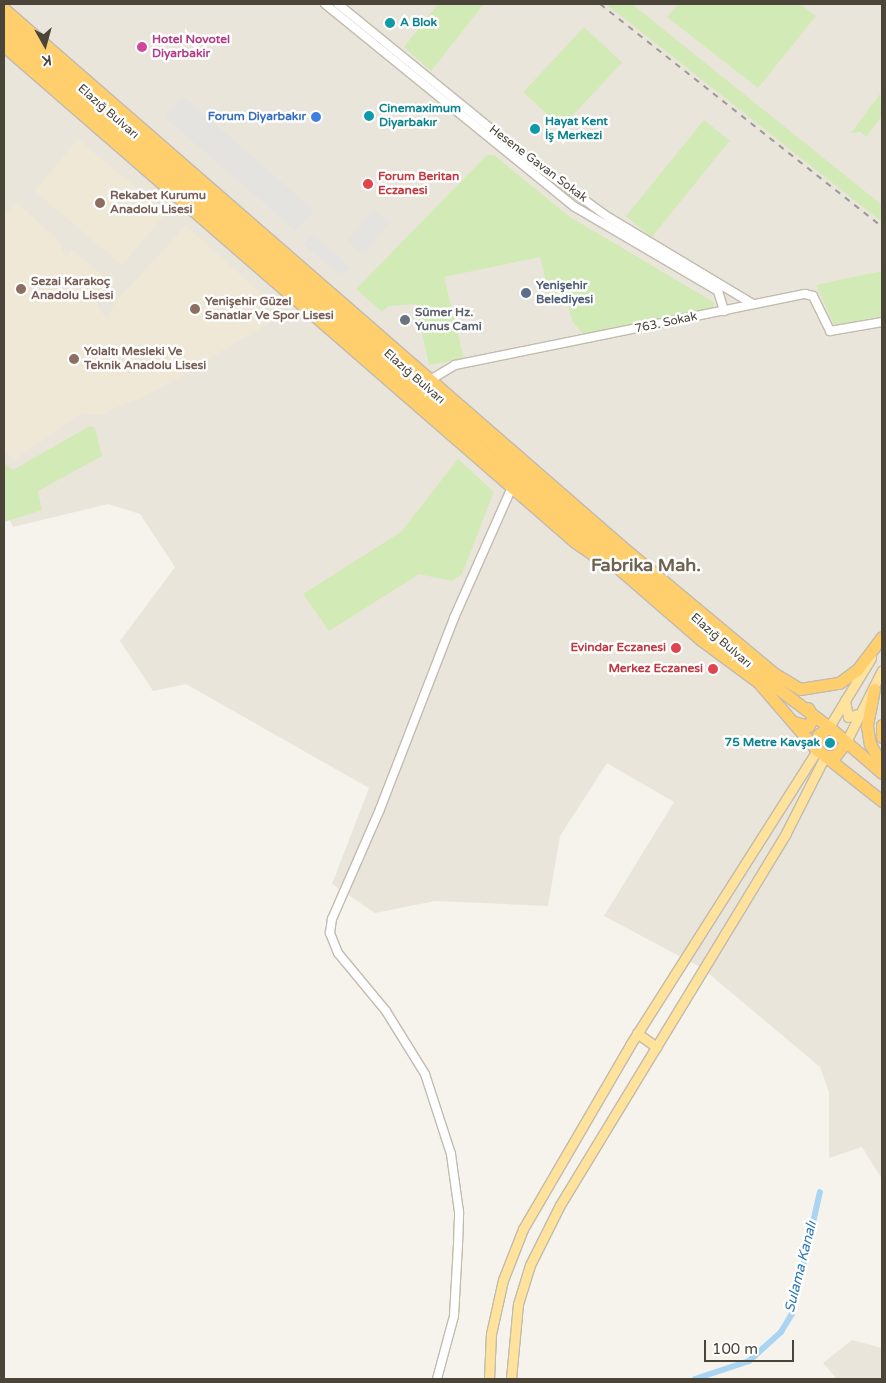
<!DOCTYPE html>
<html>
<head>
<meta charset="utf-8">
<style>
	body { margin:0 }
	#map { position:relative; width:886px; height:1383px; overflow:hidden; background:#f6f3ec; font-family:"Varela Round",sans-serif }
	div>[style] { position:absolute }
	.residential>* { inset:0; background:#eae5da }
	.education>* { inset:0; background:#efe8d6; transform-origin:0 0 }
	.green>* { inset:0; background:#d2eab5; transform-origin:0 0 }
	.parking>* { inset:0; background:#e5e3e0; transform-origin:0 0 }
	.canal>* { height:6px; margin:-3px; padding:0 3px; transform-origin:3px; border-radius:3px; background:#a9d4f2 }
	.roads { filter:drop-shadow(1px 0 #c2bbae) drop-shadow(-1px 0 #c2bbae) drop-shadow(0 1px #c2bbae) drop-shadow(0 -1px #c2bbae) }
	.minor>* { height:8px; margin:-4px; padding:0 4px; transform-origin:4px; border-radius:4px; background:#fff }
	.major>* { height:9px; margin:-4.5px; padding:0 4.5px; transform-origin:4.5px; border-radius:4.5px; background:#ffe39c }
	.highway>* { height:11px; margin:-5.5px; padding:0 5.5px; transform-origin:5.5px; border-radius:5.5px; background:#ffcf6e }
	.rail>* { height:2px; margin-top:-1px; transform-origin:0; background:repeating-linear-gradient(90deg,#9a9a9a 0 6px,transparent 0 12px) }
	.dots>* { width:14px; height:14px; translate:-50% -50%; box-sizing:border-box; border:2px solid #fff; border-radius:50% }
	span { translate:-50% -50%; white-space:nowrap; text-align:center; line-height:1.15; -webkit-text-stroke:5px #fff; paint-order:stroke }
	.culture-label { font-size:12px; color:#0d838f; font-weight:700 }
	.left { translate:0 -50%; text-align:left }
	.right { translate:-100% -50%; text-align:right }
	.hotel-label { font-size:12px; color:#b23c85; font-weight:700 }
	.street-label { font-size:12px; color:#4b4439 }
	.shop-label { font-size:12px; color:#366cbe; font-weight:700 }
	.health-label { font-size:12px; color:#be3a42; font-weight:700 }
	.education-label { font-size:12px; color:#785e54; font-weight:700 }
	.service-label { font-size:12px; color:#4e5e75; font-weight:700 }
	.worship-label { font-size:12px; color:#5b616d; font-weight:700 }
	.water-label { font-size:14px; color:#2e7ab2; font-style:italic }
	.district-label { font-size:18px; color:#6e6250; font-weight:700 }
	.frame { position:absolute; inset:0; border:5px solid #4b4439; pointer-events:none }
	.north { position:absolute; left:20px; top:20px; width:50px; height:50px; -webkit-text-stroke:4px #fff; paint-order:stroke; rotate:173deg; font-size:14px; font-weight:700; line-height:20px; text-align:center; color:#4b4439 }
	.north::after { content:''; display:block; margin:auto; width:18px; height:22px; background:#4b4439; clip-path:polygon(50% 0,100% 100%,50% 72%,0 100%) }
	.scale { position:absolute; left:704px; top:1340px; width:90px; height:22px; box-sizing:border-box; border:2px solid #4b4439; border-top:0; padding-left:6px; font-size:15px; line-height:18px; white-space:nowrap; color:#4b4439; -webkit-text-stroke:4px #fff; paint-order:stroke }
</style>
</head>
<body>
<div id="map">
	<div class="residential">
		<i style="clip-path:polygon(4px 4px,882px 4px,882px 1179px,862px 1147px,829px 1158px,829px 1092px,820px 1067px,702px 968px,604px 916px,674px 802px,607px 763px,560px 836px,548px 906px,435px 901px,375px 913px,332px 884px,369px 788px,186px 684px,153px 691px,120px 641px,175px 567px,140px 514px,108px 504px,13px 527px,4px 509px)"></i>
		<i style="clip-path:polygon(852px 1340px,882px 1348px,882px 1379px,837px 1379px,823px 1363px)"></i>
	</div>
	<div class="education">
		<i style="left:78px;top:139px;width:115px;height:68px;rotate:40deg"></i>
		<i style="clip-path:polygon(16px 202px,58px 240px,66px 257px,73px 250px,104px 277px,97px 306px,108px 320px,114px 303px,186px 226px,284px 314px,154px 392px,99px 415px,82px 413px,14px 460px,4px 449px,4px 216px)"></i>
	</div>
	<div class="green">
		<i style="clip-path:polygon(438px 4px,484px 4px,431px 71px,404px 47px)"></i>
		<i style="clip-path:polygon(606px 4px,632px 4px,882px 205px,882px 222px)"></i>
		<i style="clip-path:polygon(678px 4px,800px 4px,816px 16px,758px 88px,667px 17px)"></i>
		<i style="left:584px;top:27px;width:52px;height:89px;rotate:43deg"></i>
		<i style="clip-path:polygon(880px 94px,882px 116px,866px 137px,861px 132px,851px 133px)"></i>
		<i style="left:704px;top:120px;width:33px;height:124px;rotate:39deg"></i>
		<i style="clip-path:polygon(487px 155px,494px 155px,570px 217px,715px 303px,713px 308px,584px 335px,572px 321px,566px 295px,549px 293px,540px 257px,444px 277px,464px 359px,429px 365px,416px 304px,389px 306px,382px 312px,356px 289px)"></i>
		<i style="clip-path:polygon(882px 271px,882px 316px,834px 325px,816px 285px)"></i>
		<i style="clip-path:polygon(90px 426px,95px 428px,102px 456px,38px 491px,42px 510px,4px 522px,4px 463px,13px 470px)"></i>
		<i style="clip-path:polygon(458px 459px,494px 492px,462px 574px,452px 581px,419px 574px,329px 631px,303px 594px,401px 532px)"></i>
	</div>
	<div class="parking">
		<i style="left:183px;top:96px;width:174px;height:28px;rotate:41deg"></i>
		<i style="left:373px;top:208px;width:22px;height:42px;rotate:39deg"></i>
		<i style="clip-path:polygon(313px 234px,351px 268px,348px 271px,341px 276px,303px 244px)"></i>
	</div>
	<div class="canal">
		<i style="left:695px;top:1379px;width:57px;rotate:-18.4deg"></i>
		<i style="left:749px;top:1361px;width:43px;rotate:-42.2deg"></i>
		<i style="left:781px;top:1332px;width:21px;rotate:-59deg"></i>
		<i style="left:792px;top:1314px;width:125px;rotate:-77.1deg"></i>
	</div>
	<div class="roads">
		<div class="minor">
			<i style="left:325px;top:4px;width:322px;rotate:39.1deg"></i>
			<i style="left:575px;top:207px;width:166px;rotate:30.4deg"></i>
			<i style="left:718px;top:291px;width:21px;rotate:73deg"></i>
			<i style="left:338px;top:4px;width:250px;rotate:39.2deg"></i>
			<i style="left:532px;top:162px;width:94px;rotate:35.9deg"></i>
			<i style="left:608px;top:217px;width:169px;rotate:31deg"></i>
			<i style="left:430px;top:380px;width:29px;rotate:-31deg"></i>
			<i style="left:455px;top:365px;width:357px;rotate:-11.5deg"></i>
			<i style="left:805px;top:294px;width:8px;rotate:14deg"></i>
			<i style="left:813px;top:296px;width:39px;rotate:64deg"></i>
			<i style="left:830px;top:331px;width:53px;rotate:-9.8deg"></i>
			<i style="left:437px;top:1379px;width:65px;rotate:-74.9deg"></i>
			<i style="left:454px;top:1316px;width:71px;rotate:-86.8deg"></i>
			<i style="left:458px;top:1245px;width:33px;rotate:-88deg"></i>
			<i style="left:459px;top:1212px;width:59px;rotate:-97.9deg"></i>
			<i style="left:451px;top:1154px;width:84px;rotate:-108deg"></i>
			<i style="left:425px;top:1074px;width:74px;rotate:-121.8deg"></i>
			<i style="left:386px;top:1011px;width:75px;rotate:-129.6deg"></i>
			<i style="left:338px;top:953px;width:22px;rotate:-112deg"></i>
			<i style="left:330px;top:933px;width:14px;rotate:-82deg"></i>
			<i style="left:332px;top:919px;width:120px;rotate:-66.4deg"></i>
			<i style="left:380px;top:809px;width:205px;rotate:-68.8deg"></i>
			<i style="left:454px;top:618px;width:143px;rotate:-66.1deg"></i>
		</div>
		<div class="major">
			<i style="left:845px;top:700px;width:17px;rotate:80deg"></i>
			<i style="left:848px;top:717px;width:14px;rotate:-17deg"></i>
			<i style="left:829px;top:727px;width:81px;rotate:-58.7deg"></i>
			<i style="left:846px;top:742px;width:80px;rotate:-63.4deg"></i>
			<i style="left:637px;top:1033px;width:24px;rotate:36deg"></i>
			<i style="left:489px;top:1379px;width:45px;rotate:-87.5deg"></i>
			<i style="left:491px;top:1334px;width:55px;rotate:-77.5deg"></i>
			<i style="left:503px;top:1280px;width:55px;rotate:-68.6deg"></i>
			<i style="left:523px;top:1229px;width:213px;rotate:-59.8deg"></i>
			<i style="left:630px;top:1045px;width:349px;rotate:-57.6deg"></i>
			<i style="left:511px;top:1379px;width:75px;rotate:-84.7deg"></i>
			<i style="left:518px;top:1304px;width:41px;rotate:-72.9deg"></i>
			<i style="left:530px;top:1265px;width:67px;rotate:-63.4deg"></i>
			<i style="left:560px;top:1205px;width:435px;rotate:-58.7deg"></i>
			<i style="left:786px;top:833px;width:86px;rotate:-63.1deg"></i>
		</div>
		<div class="highway">
			<i style="left:4px;top:9px;width:826px;rotate:41.02deg"></i>
			<i style="left:4px;top:21px;width:978px;rotate:40.94deg"></i>
			<i style="left:743px;top:662px;width:108px;rotate:37.1deg"></i>
			<i style="left:4px;top:35px;width:922px;rotate:40.95deg"></i>
			<i style="left:700px;top:639px;width:72px;rotate:36.6deg"></i>
			<i style="left:758px;top:682px;width:90px;rotate:49.1deg"></i>
			<i style="left:4px;top:46px;width:756px;rotate:40.98deg"></i>
			<i style="left:575px;top:542px;width:32px;rotate:35deg"></i>
			<i style="left:626px;top:550px;width:194px;rotate:39.8deg"></i>
			<i style="left:775px;top:674px;width:29px;rotate:31deg"></i>
			<i style="left:800px;top:689px;width:39px;rotate:-9deg"></i>
			<i style="left:839px;top:683px;width:22px;rotate:-36deg"></i>
			<i style="left:857px;top:670px;width:41px;rotate:-52.9deg"></i>
			<i style="left:874px;top:689px;width:38px;rotate:101deg"></i>
			<i style="left:867px;top:726px;width:18px;rotate:81deg"></i>
			<i style="left:870px;top:744px;width:24px;rotate:60deg"></i>
			<i style="left:794px;top:722px;width:15px;rotate:16deg"></i>
			<i style="left:808px;top:726px;width:9px;rotate:-58deg"></i>
			<i style="left:813px;top:718px;width:11px;rotate:-117deg"></i>
			<i style="left:882px;top:725px;width:12px;rotate:90deg"></i>
			<i style="left:846px;top:742px;width:18px;rotate:128deg"></i>
			<i style="left:835px;top:756px;width:10px;rotate:180deg"></i>
			<i style="left:825px;top:756px;width:10px;rotate:-143deg"></i>
			<i style="left:817px;top:750px;width:15px;rotate:-86deg"></i>
			<i style="left:818px;top:735px;width:14px;rotate:-36deg"></i>
			<i style="left:829px;top:727px;width:70px;rotate:41deg"></i>
			<i style="left:825px;top:756px;width:73px;rotate:38.3deg"></i>
		</div>
	</div>
	<div class="rail">
		<i style="left:600px;top:4px;width:360px;rotate:38.3deg"></i>
	</div>
	<div class="dots">
		<i style="left:390px;top:23px;background:#0f9aa8"></i>
		<i style="left:142px;top:47px;background:#d1479c"></i>
		<i style="left:369px;top:116px;background:#0f9aa8"></i>
		<i style="left:316px;top:117px;background:#3f7fe0"></i>
		<i style="left:535px;top:129px;background:#0f9aa8"></i>
		<i style="left:368px;top:184px;background:#e0444e"></i>
		<i style="left:100px;top:203px;background:#8d6e63"></i>
		<i style="left:21px;top:289px;background:#8d6e63"></i>
		<i style="left:526px;top:293px;background:#5c6f8a"></i>
		<i style="left:195px;top:309px;background:#8d6e63"></i>
		<i style="left:405px;top:320px;background:#6b7280"></i>
		<i style="left:74px;top:359px;background:#8d6e63"></i>
		<i style="left:676px;top:648px;background:#e0444e"></i>
		<i style="left:713px;top:669px;background:#e0444e"></i>
		<i style="left:830px;top:743px;background:#0f9aa8"></i>
	</div>
	<div class="culture-label">
		<span class="left" style="left:400px;top:23px">A Blok</span>
		<span class="left" style="left:379px;top:116px">Cinemaximum<br>Diyarbakır</span>
		<span class="left" style="left:545px;top:129px">Hayat Kent<br>İş Merkezi</span>
		<span class="right" style="left:820px;top:743px">75 Metre Kavşak</span>
	</div>
	<div class="hotel-label">
		<span class="left" style="left:152px;top:47px">Hotel Novotel<br>Diyarbakir</span>
	</div>
	<div class="street-label">
		<span style="left:108px;top:112px;rotate:41deg">Elazığ Bulvarı</span>
		<span style="left:538px;top:164px;rotate:37deg">Hesene Gavan Sokak</span>
		<span style="left:666px;top:323px;rotate:-12deg">763. Sokak</span>
		<span style="left:414px;top:377px;rotate:41deg">Elazığ Bulvarı</span>
		<span style="left:721px;top:641px;rotate:41deg">Elazığ Bulvarı</span>
	</div>
	<div class="shop-label">
		<span class="right" style="left:306px;top:117px">Forum Diyarbakır</span>
	</div>
	<div class="health-label">
		<span class="left" style="left:378px;top:184px">Forum Beritan<br>Eczanesi</span>
		<span class="right" style="left:666px;top:648px">Evindar Eczanesi</span>
		<span class="right" style="left:703px;top:669px">Merkez Eczanesi</span>
	</div>
	<div class="education-label">
		<span class="left" style="left:110px;top:203px">Rekabet Kurumu<br>Anadolu Lisesi</span>
		<span class="left" style="left:31px;top:289px">Sezai Karakoç<br>Anadolu Lisesi</span>
		<span class="left" style="left:205px;top:309px">Yenişehir Güzel<br>Sanatlar Ve Spor Lisesi</span>
		<span class="left" style="left:84px;top:359px">Yolaltı Mesleki Ve<br>Teknik Anadolu Lisesi</span>
	</div>
	<div class="service-label">
		<span class="left" style="left:536px;top:293px">Yenişehir<br>Belediyesi</span>
	</div>
	<div class="worship-label">
		<span class="left" style="left:415px;top:320px">Sümer Hz.<br>Yunus Cami</span>
	</div>
	<div class="water-label">
		<span style="left:801px;top:1267px;rotate:-76deg">Sulama Kanalı</span>
	</div>
	<div class="district-label">
		<span style="left:646px;top:565px">Fabrika Mah.</span>
	</div>
	<div class="frame"></div>
	<div class="north">K</div>
	<div class="scale">100 m</div>
</div>
</body>
</html>
